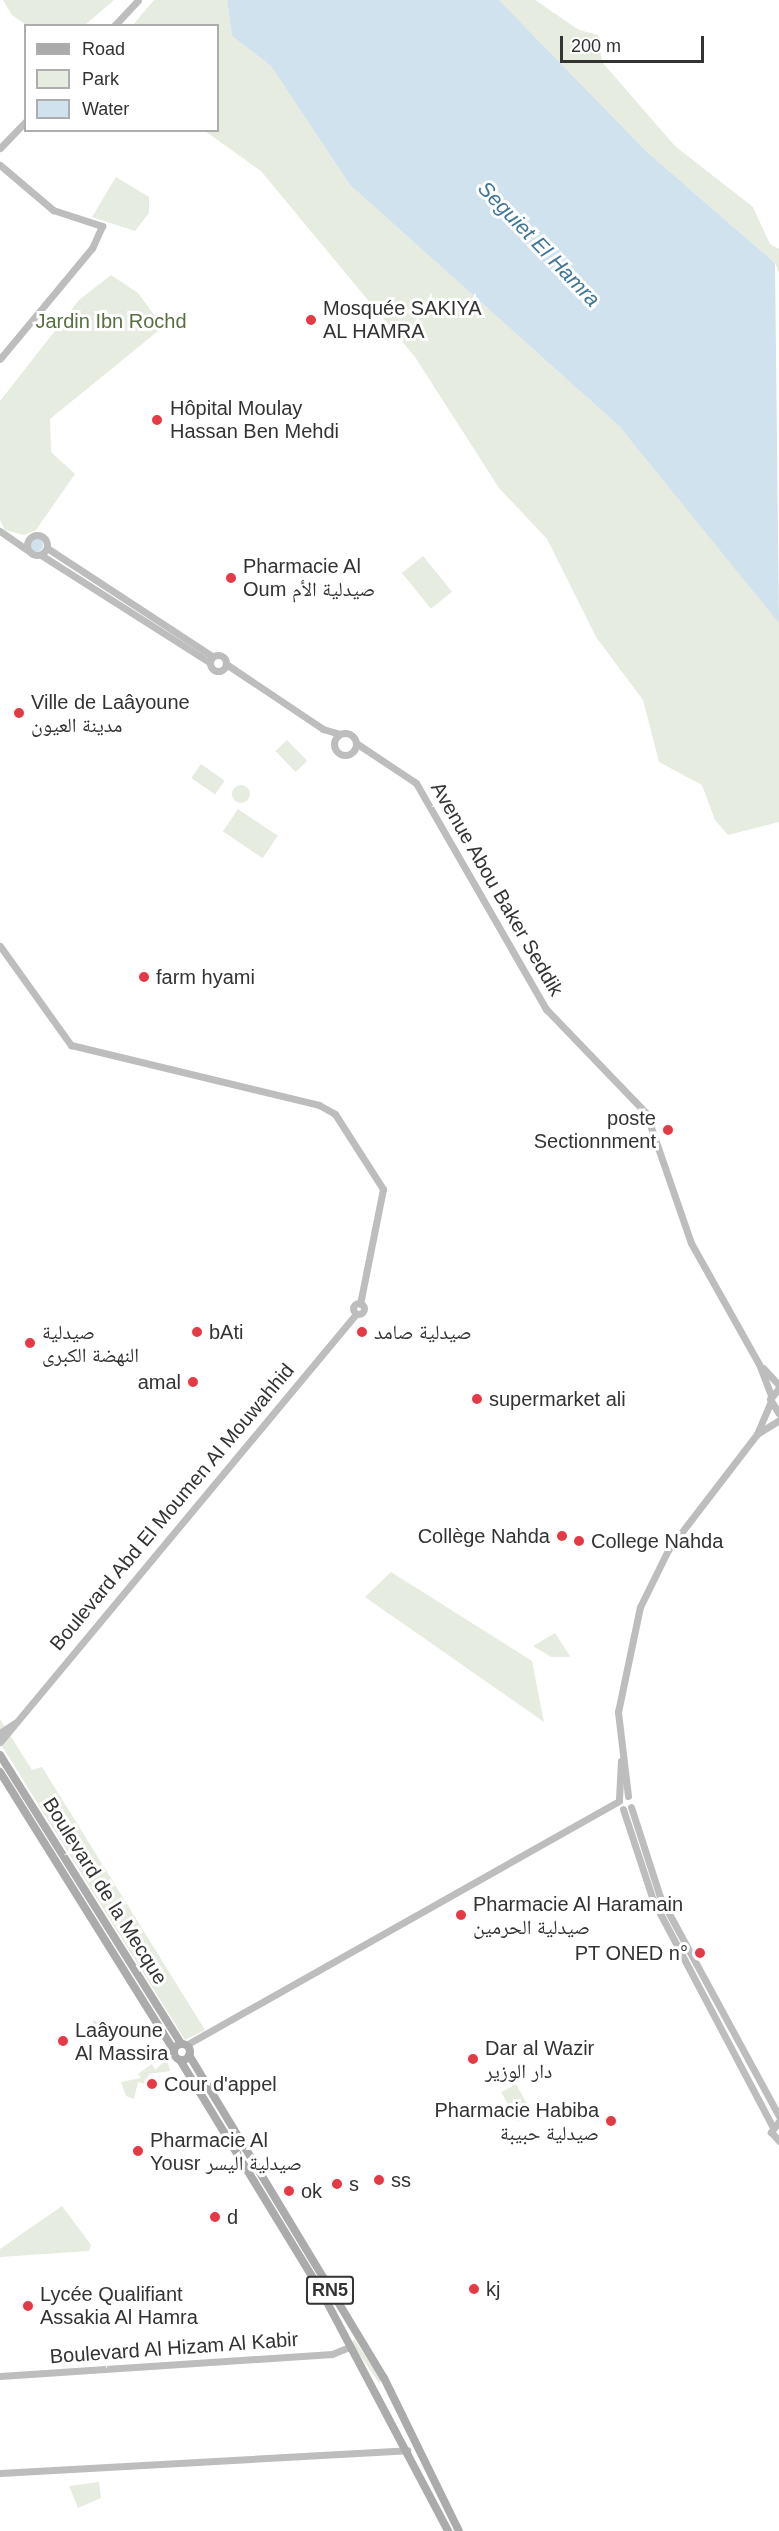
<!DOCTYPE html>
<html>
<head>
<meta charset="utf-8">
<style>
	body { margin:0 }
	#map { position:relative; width:779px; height:2531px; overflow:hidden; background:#fff; font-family:Arial,"Noto Naskh Arabic",sans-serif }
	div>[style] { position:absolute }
	.green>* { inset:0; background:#e6ecdf; transform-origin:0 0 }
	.round { border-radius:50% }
	.water>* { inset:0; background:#cfe2ee }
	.secondary>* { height:7px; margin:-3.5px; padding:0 3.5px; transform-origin:3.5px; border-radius:3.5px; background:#bdbdbd }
	.secondary>.ring { margin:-3.5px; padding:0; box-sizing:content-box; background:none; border:7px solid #bdbdbd; border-radius:50% }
	.primary>* { height:8px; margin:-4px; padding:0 4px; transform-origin:4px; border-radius:4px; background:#ababab }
	.primary>.ring { margin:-4px; padding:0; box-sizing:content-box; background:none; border:8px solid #ababab; border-radius:50% }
	.dots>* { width:16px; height:16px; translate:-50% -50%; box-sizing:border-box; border:3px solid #fff; border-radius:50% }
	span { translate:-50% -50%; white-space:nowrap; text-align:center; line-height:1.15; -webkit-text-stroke:6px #fff; paint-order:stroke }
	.shield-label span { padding:2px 4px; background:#fff; border:2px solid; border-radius:4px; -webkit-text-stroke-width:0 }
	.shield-label { font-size:18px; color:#333; font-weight:700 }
	.poi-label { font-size:20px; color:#333 }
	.left { translate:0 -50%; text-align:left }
	.right { translate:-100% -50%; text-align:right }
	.park-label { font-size:20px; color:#56703f }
	.street-label { font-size:20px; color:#333 }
	.water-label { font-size:21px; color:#3f7597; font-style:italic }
	.legend { position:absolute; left:24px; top:24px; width:195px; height:108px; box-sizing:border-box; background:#fff; border:2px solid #adadad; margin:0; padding:8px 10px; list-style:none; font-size:18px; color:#333 }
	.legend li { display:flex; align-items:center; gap:12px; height:30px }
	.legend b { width:30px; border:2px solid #adadad }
	.scale { position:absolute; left:560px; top:36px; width:144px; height:27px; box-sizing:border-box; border:3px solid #333; border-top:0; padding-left:8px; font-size:18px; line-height:21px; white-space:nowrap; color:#333; -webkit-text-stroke:4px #fff; paint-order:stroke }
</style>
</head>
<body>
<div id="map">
	<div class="green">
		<i style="clip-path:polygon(3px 0,114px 0,85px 25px,28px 26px,12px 15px)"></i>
		<i style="clip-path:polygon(154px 0,227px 0,232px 36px,271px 66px,350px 185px,619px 426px,779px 622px,779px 822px,728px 835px,715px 820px,702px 785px,659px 762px,643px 700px,596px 637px,547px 539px,499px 488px,415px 357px,261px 171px,205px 131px,218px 130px,218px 26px,132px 26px)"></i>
		<i style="clip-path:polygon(499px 0,535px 0,579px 30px,598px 35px,602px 62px,675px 146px,753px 207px,770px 244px,779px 249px,779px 273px,775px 263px,647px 152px)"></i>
		<i style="clip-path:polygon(116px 177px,149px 197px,149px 213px,135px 231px,92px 217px)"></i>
		<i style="clip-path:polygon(111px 275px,138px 293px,163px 327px,50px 419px,51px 452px,75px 474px,36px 530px,24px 535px,5px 530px,0 520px,0 401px,79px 300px)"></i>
		<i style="left:423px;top:556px;width:46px;height:27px;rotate:51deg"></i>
		<i style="left:287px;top:740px;width:29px;height:16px;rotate:46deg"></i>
		<i style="left:201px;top:764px;width:29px;height:17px;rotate:35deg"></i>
		<i class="round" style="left:232px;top:785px;width:18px;height:18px"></i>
		<i style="left:238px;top:809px;width:48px;height:27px;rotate:34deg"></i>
		<i style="clip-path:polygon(391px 1572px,532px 1661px,544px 1722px,365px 1597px)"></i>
		<i style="clip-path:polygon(555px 1633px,570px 1656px,569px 1657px,551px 1657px,533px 1646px)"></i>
		<i style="clip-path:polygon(0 1719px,32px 1770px,42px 1767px,205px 2030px,185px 2040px,0 1743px)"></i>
		<i style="clip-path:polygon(93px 2020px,109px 2027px,95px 2036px)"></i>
		<i style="clip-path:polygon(167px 2059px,170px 2071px,149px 2074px,146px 2084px,138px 2082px,134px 2099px,126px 2096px,121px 2082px,141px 2078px,138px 2074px,152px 2064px,155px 2070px)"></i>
		<i style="left:516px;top:2084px;width:33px;height:17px;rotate:61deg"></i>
		<i style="clip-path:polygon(62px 2206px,91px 2245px,89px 2251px,0 2257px,0 2249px)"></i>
		<i style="clip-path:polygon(354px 2339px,381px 2379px,380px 2384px,352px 2344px)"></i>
		<i style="clip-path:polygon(99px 2482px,101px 2498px,78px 2508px,69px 2486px)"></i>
	</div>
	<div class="water">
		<i style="clip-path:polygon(227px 0,499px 0,647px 152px,775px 263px,779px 623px,619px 426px,350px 185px,271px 66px,232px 36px)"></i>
		<i class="round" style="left:29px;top:538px;width:14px;height:14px"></i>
	</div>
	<div class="secondary">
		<i style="left:114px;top:26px;width:35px;rotate:-47deg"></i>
		<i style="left:0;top:148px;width:37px;rotate:-46deg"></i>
		<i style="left:0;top:165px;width:70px;rotate:40.3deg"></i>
		<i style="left:53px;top:210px;width:52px;rotate:18.1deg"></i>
		<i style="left:102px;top:226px;width:24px;rotate:114deg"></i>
		<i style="left:92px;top:248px;width:144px;rotate:129.7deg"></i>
		<i style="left:0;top:531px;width:33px;rotate:35deg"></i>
		<i class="ring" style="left:27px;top:535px;width:13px;height:13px"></i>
		<i style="left:47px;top:548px;width:197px;rotate:33.2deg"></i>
		<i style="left:41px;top:555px;width:199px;rotate:32.5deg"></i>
		<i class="ring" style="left:210px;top:655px;width:9px;height:9px"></i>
		<i style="left:226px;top:664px;width:117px;rotate:33.8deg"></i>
		<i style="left:323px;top:729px;width:17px;rotate:17deg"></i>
		<i class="ring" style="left:334px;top:733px;width:15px;height:15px"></i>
		<i style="left:356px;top:743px;width:72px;rotate:33.7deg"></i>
		<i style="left:416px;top:783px;width:261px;rotate:60.1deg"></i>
		<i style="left:546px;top:1009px;width:144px;rotate:46.1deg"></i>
		<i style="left:646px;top:1113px;width:138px;rotate:70.9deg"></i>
		<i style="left:691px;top:1243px;width:139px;rotate:60.7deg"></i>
		<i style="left:759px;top:1364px;width:34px;rotate:69deg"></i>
		<i style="left:0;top:946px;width:122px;rotate:54.4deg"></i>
		<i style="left:71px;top:1045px;width:255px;rotate:13.6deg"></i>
		<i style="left:319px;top:1105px;width:18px;rotate:29deg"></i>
		<i style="left:335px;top:1114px;width:89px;rotate:57.4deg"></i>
		<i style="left:383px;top:1189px;width:117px;rotate:101.3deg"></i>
		<i class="ring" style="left:353.5px;top:1303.5px;width:4px;height:4px"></i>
		<i style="left:763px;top:1368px;width:23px;rotate:47deg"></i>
		<i style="left:779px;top:1388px;width:14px;rotate:129deg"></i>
		<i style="left:770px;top:1399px;width:17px;rotate:59deg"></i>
		<i style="left:757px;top:1434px;width:26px;rotate:-32deg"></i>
		<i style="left:0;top:1733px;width:18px;rotate:-34deg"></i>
		<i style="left:0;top:1742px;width:557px;rotate:-50.25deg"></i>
		<i style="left:628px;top:1796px;width:85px;rotate:-96.8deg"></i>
		<i style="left:618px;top:1712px;width:107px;rotate:-78.2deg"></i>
		<i style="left:640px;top:1607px;width:64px;rotate:-63.8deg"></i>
		<i style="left:668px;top:1550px;width:146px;rotate:-52.5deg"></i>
		<i style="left:757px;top:1434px;width:34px;rotate:-67deg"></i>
		<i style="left:619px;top:1799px;width:38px;rotate:-87deg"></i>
		<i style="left:631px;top:1807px;width:95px;rotate:72.1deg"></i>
		<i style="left:660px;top:1897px;width:249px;rotate:61.5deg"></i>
		<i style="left:623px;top:1809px;width:96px;rotate:71.8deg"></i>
		<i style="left:653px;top:1900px;width:255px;rotate:62.2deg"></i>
		<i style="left:186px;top:2045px;width:497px;rotate:-29.4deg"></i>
		<i style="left:779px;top:2121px;width:14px;rotate:126deg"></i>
		<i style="left:771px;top:2132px;width:12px;rotate:48deg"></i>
		<i style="left:0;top:2376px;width:333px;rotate:-3.8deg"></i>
		<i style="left:332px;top:2354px;width:18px;rotate:-22deg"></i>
		<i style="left:0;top:2473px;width:408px;rotate:-3.2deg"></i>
	</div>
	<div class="primary">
		<i style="left:0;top:1755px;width:341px;rotate:57.9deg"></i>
		<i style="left:0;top:1772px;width:328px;rotate:58deg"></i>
		<i class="ring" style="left:174px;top:2044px;width:8px;height:8px"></i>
		<i style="left:189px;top:2055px;width:377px;rotate:58.9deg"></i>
		<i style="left:384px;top:2378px;width:170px;rotate:63.9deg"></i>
		<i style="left:180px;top:2060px;width:268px;rotate:58.6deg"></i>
		<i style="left:320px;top:2289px;width:274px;rotate:62.1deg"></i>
	</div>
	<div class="dots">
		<i style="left:311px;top:320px;background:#e63946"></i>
		<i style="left:157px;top:420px;background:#e63946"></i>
		<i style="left:231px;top:578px;background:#e63946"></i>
		<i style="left:19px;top:713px;background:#e63946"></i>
		<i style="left:144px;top:977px;background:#e63946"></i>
		<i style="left:668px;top:1130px;background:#e63946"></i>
		<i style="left:197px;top:1332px;background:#e63946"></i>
		<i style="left:362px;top:1332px;background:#e63946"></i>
		<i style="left:30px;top:1343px;background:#e63946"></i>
		<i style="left:193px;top:1382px;background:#e63946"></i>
		<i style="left:477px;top:1399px;background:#e63946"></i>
		<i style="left:562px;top:1536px;background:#e63946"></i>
		<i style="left:579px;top:1541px;background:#e63946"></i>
		<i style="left:461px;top:1915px;background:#e63946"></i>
		<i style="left:700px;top:1953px;background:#e63946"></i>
		<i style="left:63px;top:2041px;background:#e63946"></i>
		<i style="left:473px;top:2059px;background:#e63946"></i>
		<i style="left:152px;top:2084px;background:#e63946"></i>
		<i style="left:611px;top:2121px;background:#e63946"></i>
		<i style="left:138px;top:2151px;background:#e63946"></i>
		<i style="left:379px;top:2180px;background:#e63946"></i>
		<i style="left:337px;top:2184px;background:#e63946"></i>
		<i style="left:289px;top:2191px;background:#e63946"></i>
		<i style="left:215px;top:2217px;background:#e63946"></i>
		<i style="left:474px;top:2289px;background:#e63946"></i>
		<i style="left:28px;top:2306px;background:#e63946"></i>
	</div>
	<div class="shield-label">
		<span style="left:330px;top:2290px">RN5</span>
	</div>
	<div class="poi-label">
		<span class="left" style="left:323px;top:320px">Mosquée SAKIYA<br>AL HAMRA</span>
		<span class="left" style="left:170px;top:420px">Hôpital Moulay<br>Hassan Ben Mehdi</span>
		<span class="left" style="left:243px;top:578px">Pharmacie Al<br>Oum صيدلية الأم</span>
		<span class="left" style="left:31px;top:714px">Ville de Laâyoune<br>مدينة العيون</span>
		<span class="left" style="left:156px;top:977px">farm hyami</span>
		<span class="right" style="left:656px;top:1130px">poste<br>Sectionnment</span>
		<span class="left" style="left:42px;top:1344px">صيدلية<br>النهضة الكبرى</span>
		<span class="left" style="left:209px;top:1332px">bAti</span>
		<span class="left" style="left:374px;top:1332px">صيدلية صامد</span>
		<span class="right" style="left:181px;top:1382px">amal</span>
		<span class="left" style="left:489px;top:1399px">supermarket ali</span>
		<span class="right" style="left:550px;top:1536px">Collège Nahda</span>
		<span class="left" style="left:591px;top:1541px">College Nahda</span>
		<span class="left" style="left:473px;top:1916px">Pharmacie Al Haramain<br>صيدلية الحرمين</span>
		<span class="right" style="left:688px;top:1953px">PT ONED n°</span>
		<span class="left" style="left:75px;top:2042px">Laâyoune<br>Al Massira</span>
		<span class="left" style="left:485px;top:2060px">Dar al Wazir<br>دار الوزير</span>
		<span class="left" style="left:164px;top:2084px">Cour d'appel</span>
		<span class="right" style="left:599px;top:2122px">Pharmacie Habiba<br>صيدلية حبيبة</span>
		<span class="left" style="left:150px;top:2152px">Pharmacie Al<br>Yousr صيدلية اليسر</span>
		<span class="left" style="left:391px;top:2180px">ss</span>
		<span class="left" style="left:349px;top:2184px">s</span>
		<span class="left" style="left:301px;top:2191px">ok</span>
		<span class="left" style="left:227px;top:2217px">d</span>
		<span class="left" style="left:486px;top:2289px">kj</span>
		<span class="left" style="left:40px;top:2306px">Lycée Qualifiant<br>Assakia Al Hamra</span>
	</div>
	<div class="park-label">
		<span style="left:111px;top:321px">Jardin Ibn Rochd</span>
	</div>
	<div class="street-label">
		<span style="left:497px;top:889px;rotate:60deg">Avenue Abou Baker Seddik</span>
		<span style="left:172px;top:1507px;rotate:-50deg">Boulevard Abd El Moumen Al Mouwahhid</span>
		<span style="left:105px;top:1891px;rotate:58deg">Boulevard de la Mecque</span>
		<span style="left:174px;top:2348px;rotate:-4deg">Boulevard Al Hizam Al Kabir</span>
	</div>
	<div class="water-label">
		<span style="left:539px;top:244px;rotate:46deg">Seguiet El Hamra</span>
	</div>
	<ul class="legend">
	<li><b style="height:8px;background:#ababab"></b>Road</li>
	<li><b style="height:16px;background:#e6ecdf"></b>Park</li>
	<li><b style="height:16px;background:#cfe2ee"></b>Water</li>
	</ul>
	<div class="scale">200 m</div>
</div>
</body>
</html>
